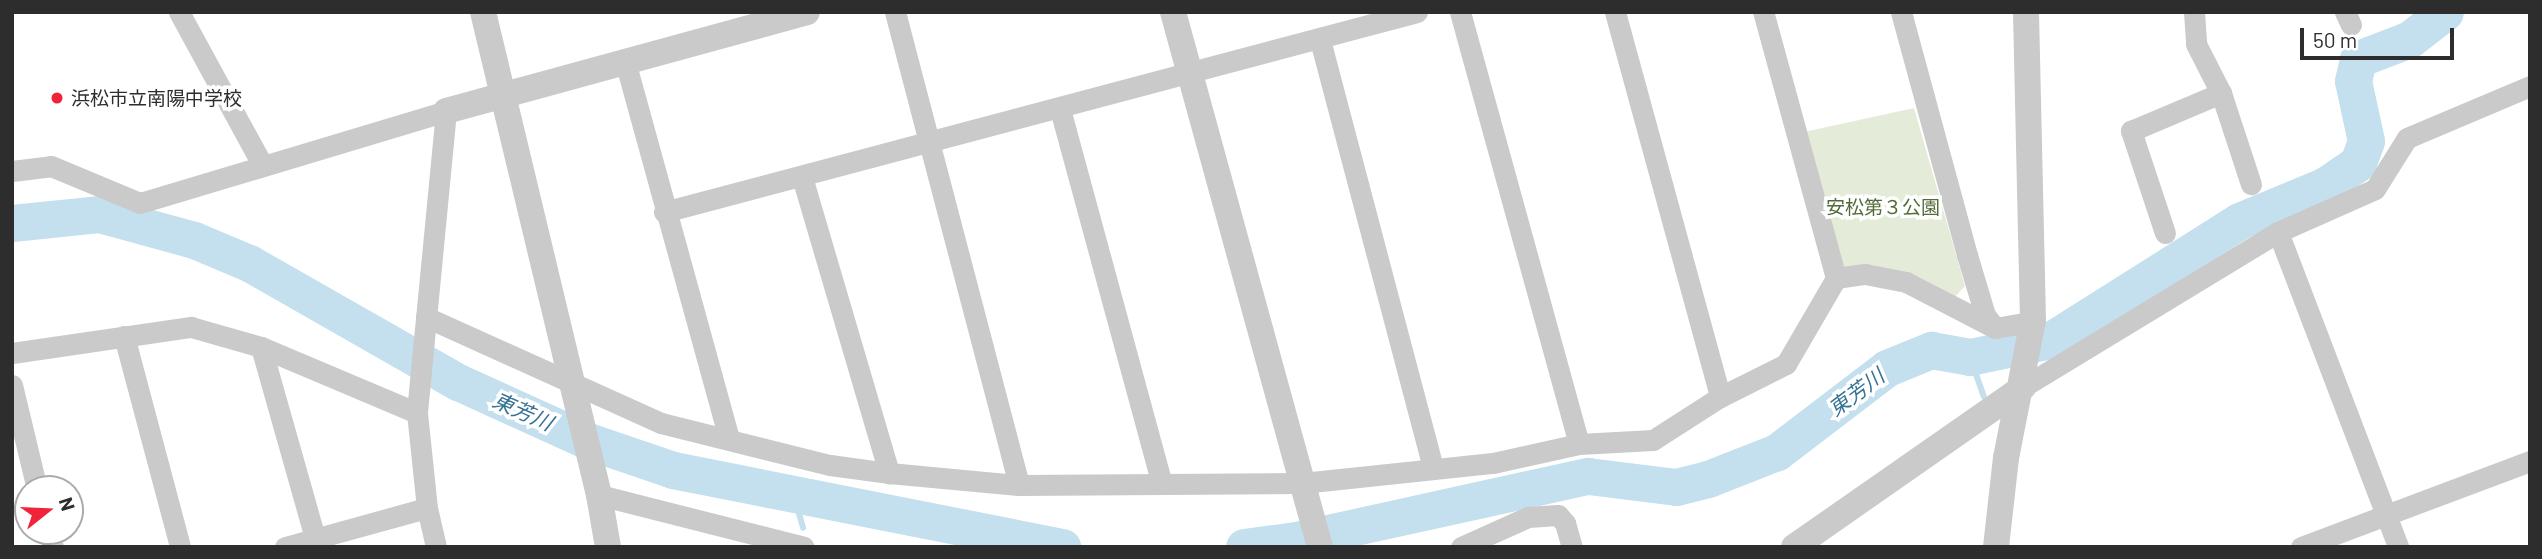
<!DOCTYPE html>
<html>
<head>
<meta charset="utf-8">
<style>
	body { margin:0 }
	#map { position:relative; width:2542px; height:559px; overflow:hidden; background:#fff; font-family:Barlow,"Noto Sans JP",sans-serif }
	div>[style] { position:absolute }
	.green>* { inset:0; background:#e4ecd9 }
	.stream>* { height:6px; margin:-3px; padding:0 3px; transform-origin:3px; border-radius:3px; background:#c4dfed }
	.river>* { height:37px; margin:-18.5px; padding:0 18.5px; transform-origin:18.5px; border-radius:18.5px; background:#c4dfed }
	.minor>* { height:21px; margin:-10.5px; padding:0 10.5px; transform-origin:10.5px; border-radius:10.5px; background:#cacaca }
	.tertiary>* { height:26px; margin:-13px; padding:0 13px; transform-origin:13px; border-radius:13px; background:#cacaca }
	.dots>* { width:19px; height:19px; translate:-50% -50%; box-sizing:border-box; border:4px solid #fff; border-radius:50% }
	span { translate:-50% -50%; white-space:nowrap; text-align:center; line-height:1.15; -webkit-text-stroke:7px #fff; paint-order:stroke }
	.poi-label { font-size:19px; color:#2d2d2d }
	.left { translate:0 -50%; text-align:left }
	.park-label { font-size:19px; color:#526b38 }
	.water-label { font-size:21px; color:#367394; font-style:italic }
	.frame { position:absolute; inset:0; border:14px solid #2d2d2d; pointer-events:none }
	.north { position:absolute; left:14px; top:475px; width:70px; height:70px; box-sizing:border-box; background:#fff; border:2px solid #ababab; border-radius:50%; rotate:72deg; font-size:19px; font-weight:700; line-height:28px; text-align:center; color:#2d2d2d }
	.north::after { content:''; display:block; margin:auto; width:24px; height:32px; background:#f0233a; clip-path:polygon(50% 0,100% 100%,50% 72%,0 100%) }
	.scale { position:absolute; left:2300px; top:28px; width:154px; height:32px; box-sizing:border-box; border:4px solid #2d2d2d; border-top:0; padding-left:9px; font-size:21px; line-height:24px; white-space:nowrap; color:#2d2d2d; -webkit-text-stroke:5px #fff; paint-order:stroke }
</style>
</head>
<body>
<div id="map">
	<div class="green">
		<i style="clip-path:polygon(1914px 108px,1965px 286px,1955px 297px,1910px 274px,1872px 265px,1840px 268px,1804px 132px)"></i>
	</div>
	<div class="stream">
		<i style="left:1970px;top:357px;width:42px;rotate:70.7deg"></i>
		<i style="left:794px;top:496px;width:33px;rotate:74deg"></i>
	</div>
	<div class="river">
		<i style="left:12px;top:223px;width:87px;rotate:-5.9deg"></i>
		<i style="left:99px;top:214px;width:98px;rotate:15.3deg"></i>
		<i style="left:194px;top:240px;width:60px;rotate:22.7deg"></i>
		<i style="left:249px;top:263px;width:241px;rotate:29.7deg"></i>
		<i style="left:458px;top:382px;width:143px;rotate:24.4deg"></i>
		<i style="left:588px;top:441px;width:90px;rotate:18.8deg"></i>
		<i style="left:673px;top:470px;width:397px;rotate:11.2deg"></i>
		<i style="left:1244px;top:547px;width:52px;rotate:-7.7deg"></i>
		<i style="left:1296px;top:540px;width:299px;rotate:-12.4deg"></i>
		<i style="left:1588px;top:476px;width:89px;rotate:7.1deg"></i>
		<i style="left:1676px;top:487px;width:33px;rotate:-14deg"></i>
		<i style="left:1708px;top:479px;width:74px;rotate:-21.4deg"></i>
		<i style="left:1777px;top:452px;width:138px;rotate:-37.4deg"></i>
		<i style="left:1887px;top:368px;width:48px;rotate:-22.2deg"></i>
		<i style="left:1931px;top:350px;width:40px;rotate:10deg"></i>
		<i style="left:1970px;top:357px;width:83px;rotate:-11.9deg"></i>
		<i style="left:2051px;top:340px;width:222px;rotate:-32.3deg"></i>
		<i style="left:2239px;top:221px;width:92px;rotate:-22.4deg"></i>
		<i style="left:2324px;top:186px;width:41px;rotate:-34.1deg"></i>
		<i style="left:2358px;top:163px;width:23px;rotate:-70deg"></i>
		<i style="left:2366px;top:141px;width:61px;rotate:-102.2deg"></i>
		<i style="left:2353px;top:81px;width:23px;rotate:-77deg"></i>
		<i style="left:2358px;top:59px;width:56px;rotate:-21deg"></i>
		<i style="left:2410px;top:39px;width:44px;rotate:-37.6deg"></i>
	</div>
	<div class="minor">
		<i style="left:179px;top:12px;width:175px;rotate:61.4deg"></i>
		<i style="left:895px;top:12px;width:489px;rotate:75.3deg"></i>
		<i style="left:1460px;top:12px;width:448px;rotate:74.6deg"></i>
		<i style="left:1615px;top:12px;width:399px;rotate:74.7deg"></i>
		<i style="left:1901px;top:12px;width:252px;rotate:74.8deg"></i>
		<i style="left:1967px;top:255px;width:63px;rotate:73.3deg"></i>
		<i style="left:1985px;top:315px;width:16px;rotate:52deg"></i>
		<i style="left:2194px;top:12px;width:32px;rotate:86deg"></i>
		<i style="left:2196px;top:44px;width:55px;rotate:63deg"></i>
		<i style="left:2221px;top:93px;width:96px;rotate:71.8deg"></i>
		<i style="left:2345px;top:12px;width:14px;rotate:65deg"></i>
		<i style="left:1320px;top:40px;width:442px;rotate:75.2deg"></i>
		<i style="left:625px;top:61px;width:392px;rotate:74.6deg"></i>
		<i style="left:1060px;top:109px;width:385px;rotate:74.8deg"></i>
		<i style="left:12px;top:171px;width:39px;rotate:-7deg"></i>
		<i style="left:51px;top:166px;width:96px;rotate:22.6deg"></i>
		<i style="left:140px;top:203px;width:320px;rotate:-16.7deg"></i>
		<i style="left:446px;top:111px;width:303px;rotate:95.5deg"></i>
		<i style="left:417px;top:413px;width:96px;rotate:84deg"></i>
		<i style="left:427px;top:508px;width:40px;rotate:77deg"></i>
		<i style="left:802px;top:177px;width:309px;rotate:73.6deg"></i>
		<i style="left:664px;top:212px;width:779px;rotate:-14.87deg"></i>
		<i style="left:2278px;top:232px;width:337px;rotate:69.1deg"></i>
		<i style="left:2165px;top:233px;width:108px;rotate:-108.4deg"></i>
		<i style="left:2131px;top:131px;width:98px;rotate:-22.9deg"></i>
		<i style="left:1836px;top:278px;width:29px;rotate:-8deg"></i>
		<i style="left:1865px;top:274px;width:42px;rotate:11deg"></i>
		<i style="left:1906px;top:282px;width:100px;rotate:27.3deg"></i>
		<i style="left:1995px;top:328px;width:39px;rotate:-10deg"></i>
		<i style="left:426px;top:317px;width:258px;rotate:24.3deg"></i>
		<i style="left:661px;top:423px;width:174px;rotate:14deg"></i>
		<i style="left:830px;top:465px;width:60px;rotate:7.7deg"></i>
		<i style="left:889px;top:473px;width:131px;rotate:5.3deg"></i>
		<i style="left:1019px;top:485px;width:283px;rotate:-0.4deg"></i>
		<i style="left:1302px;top:483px;width:192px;rotate:-6deg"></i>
		<i style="left:1493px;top:463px;width:88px;rotate:-12.5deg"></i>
		<i style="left:1579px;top:444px;width:74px;rotate:-3.1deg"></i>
		<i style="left:1653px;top:440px;width:80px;rotate:-32.7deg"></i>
		<i style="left:1720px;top:397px;width:74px;rotate:-26.6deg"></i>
		<i style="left:1786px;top:364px;width:99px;rotate:-59.8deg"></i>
		<i style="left:1836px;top:278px;width:276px;rotate:-105.3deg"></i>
		<i style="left:124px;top:336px;width:218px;rotate:75.1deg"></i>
		<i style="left:261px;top:347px;width:198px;rotate:74.2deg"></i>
		<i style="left:12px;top:353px;width:181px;rotate:-8.3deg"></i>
		<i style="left:191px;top:327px;width:73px;rotate:15.9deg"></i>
		<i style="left:261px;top:347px;width:169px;rotate:22.9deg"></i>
		<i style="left:12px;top:385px;width:107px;rotate:76.5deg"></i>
		<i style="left:2023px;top:387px;width:298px;rotate:-31.3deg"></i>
		<i style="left:2278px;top:232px;width:106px;rotate:-23.9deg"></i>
		<i style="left:2375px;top:189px;width:60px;rotate:-57.9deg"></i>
		<i style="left:2407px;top:138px;width:134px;rotate:-22.9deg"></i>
		<i style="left:599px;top:495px;width:211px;rotate:14.2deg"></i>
		<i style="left:49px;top:531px;width:16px;rotate:76deg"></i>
		<i style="left:285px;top:547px;width:147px;rotate:-15.4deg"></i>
		<i style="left:1461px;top:547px;width:73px;rotate:-24.1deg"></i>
		<i style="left:1528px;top:517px;width:30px;rotate:-4deg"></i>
		<i style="left:1558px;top:515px;width:11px;rotate:49deg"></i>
		<i style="left:1565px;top:523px;width:25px;rotate:74deg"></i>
		<i style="left:2301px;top:547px;width:245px;rotate:-20.6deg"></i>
	</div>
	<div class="tertiary">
		<i style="left:483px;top:12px;width:497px;rotate:76.5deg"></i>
		<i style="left:599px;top:495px;width:53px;rotate:80.2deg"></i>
		<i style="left:1173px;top:12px;width:555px;rotate:74.64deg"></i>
		<i style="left:446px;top:111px;width:374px;rotate:-15.3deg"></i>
		<i style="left:1794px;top:547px;width:279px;rotate:-34.9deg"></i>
		<i style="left:1996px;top:547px;width:90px;rotate:-83.6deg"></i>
		<i style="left:2006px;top:458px;width:140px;rotate:-78.9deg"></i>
		<i style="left:2033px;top:321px;width:309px;rotate:-91.3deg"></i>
	</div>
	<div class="dots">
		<i style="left:57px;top:98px;background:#f0233a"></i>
	</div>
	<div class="poi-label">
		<span class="left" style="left:71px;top:98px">浜松市立南陽中学校</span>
	</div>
	<div class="park-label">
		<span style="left:1883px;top:207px">安松第３公園</span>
	</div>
	<div class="water-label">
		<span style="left:1856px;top:392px;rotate:-37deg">東芳川</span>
		<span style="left:523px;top:411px;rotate:24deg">東芳川</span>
	</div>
	<div class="frame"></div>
	<div class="north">N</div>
	<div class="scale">50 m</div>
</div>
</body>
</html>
